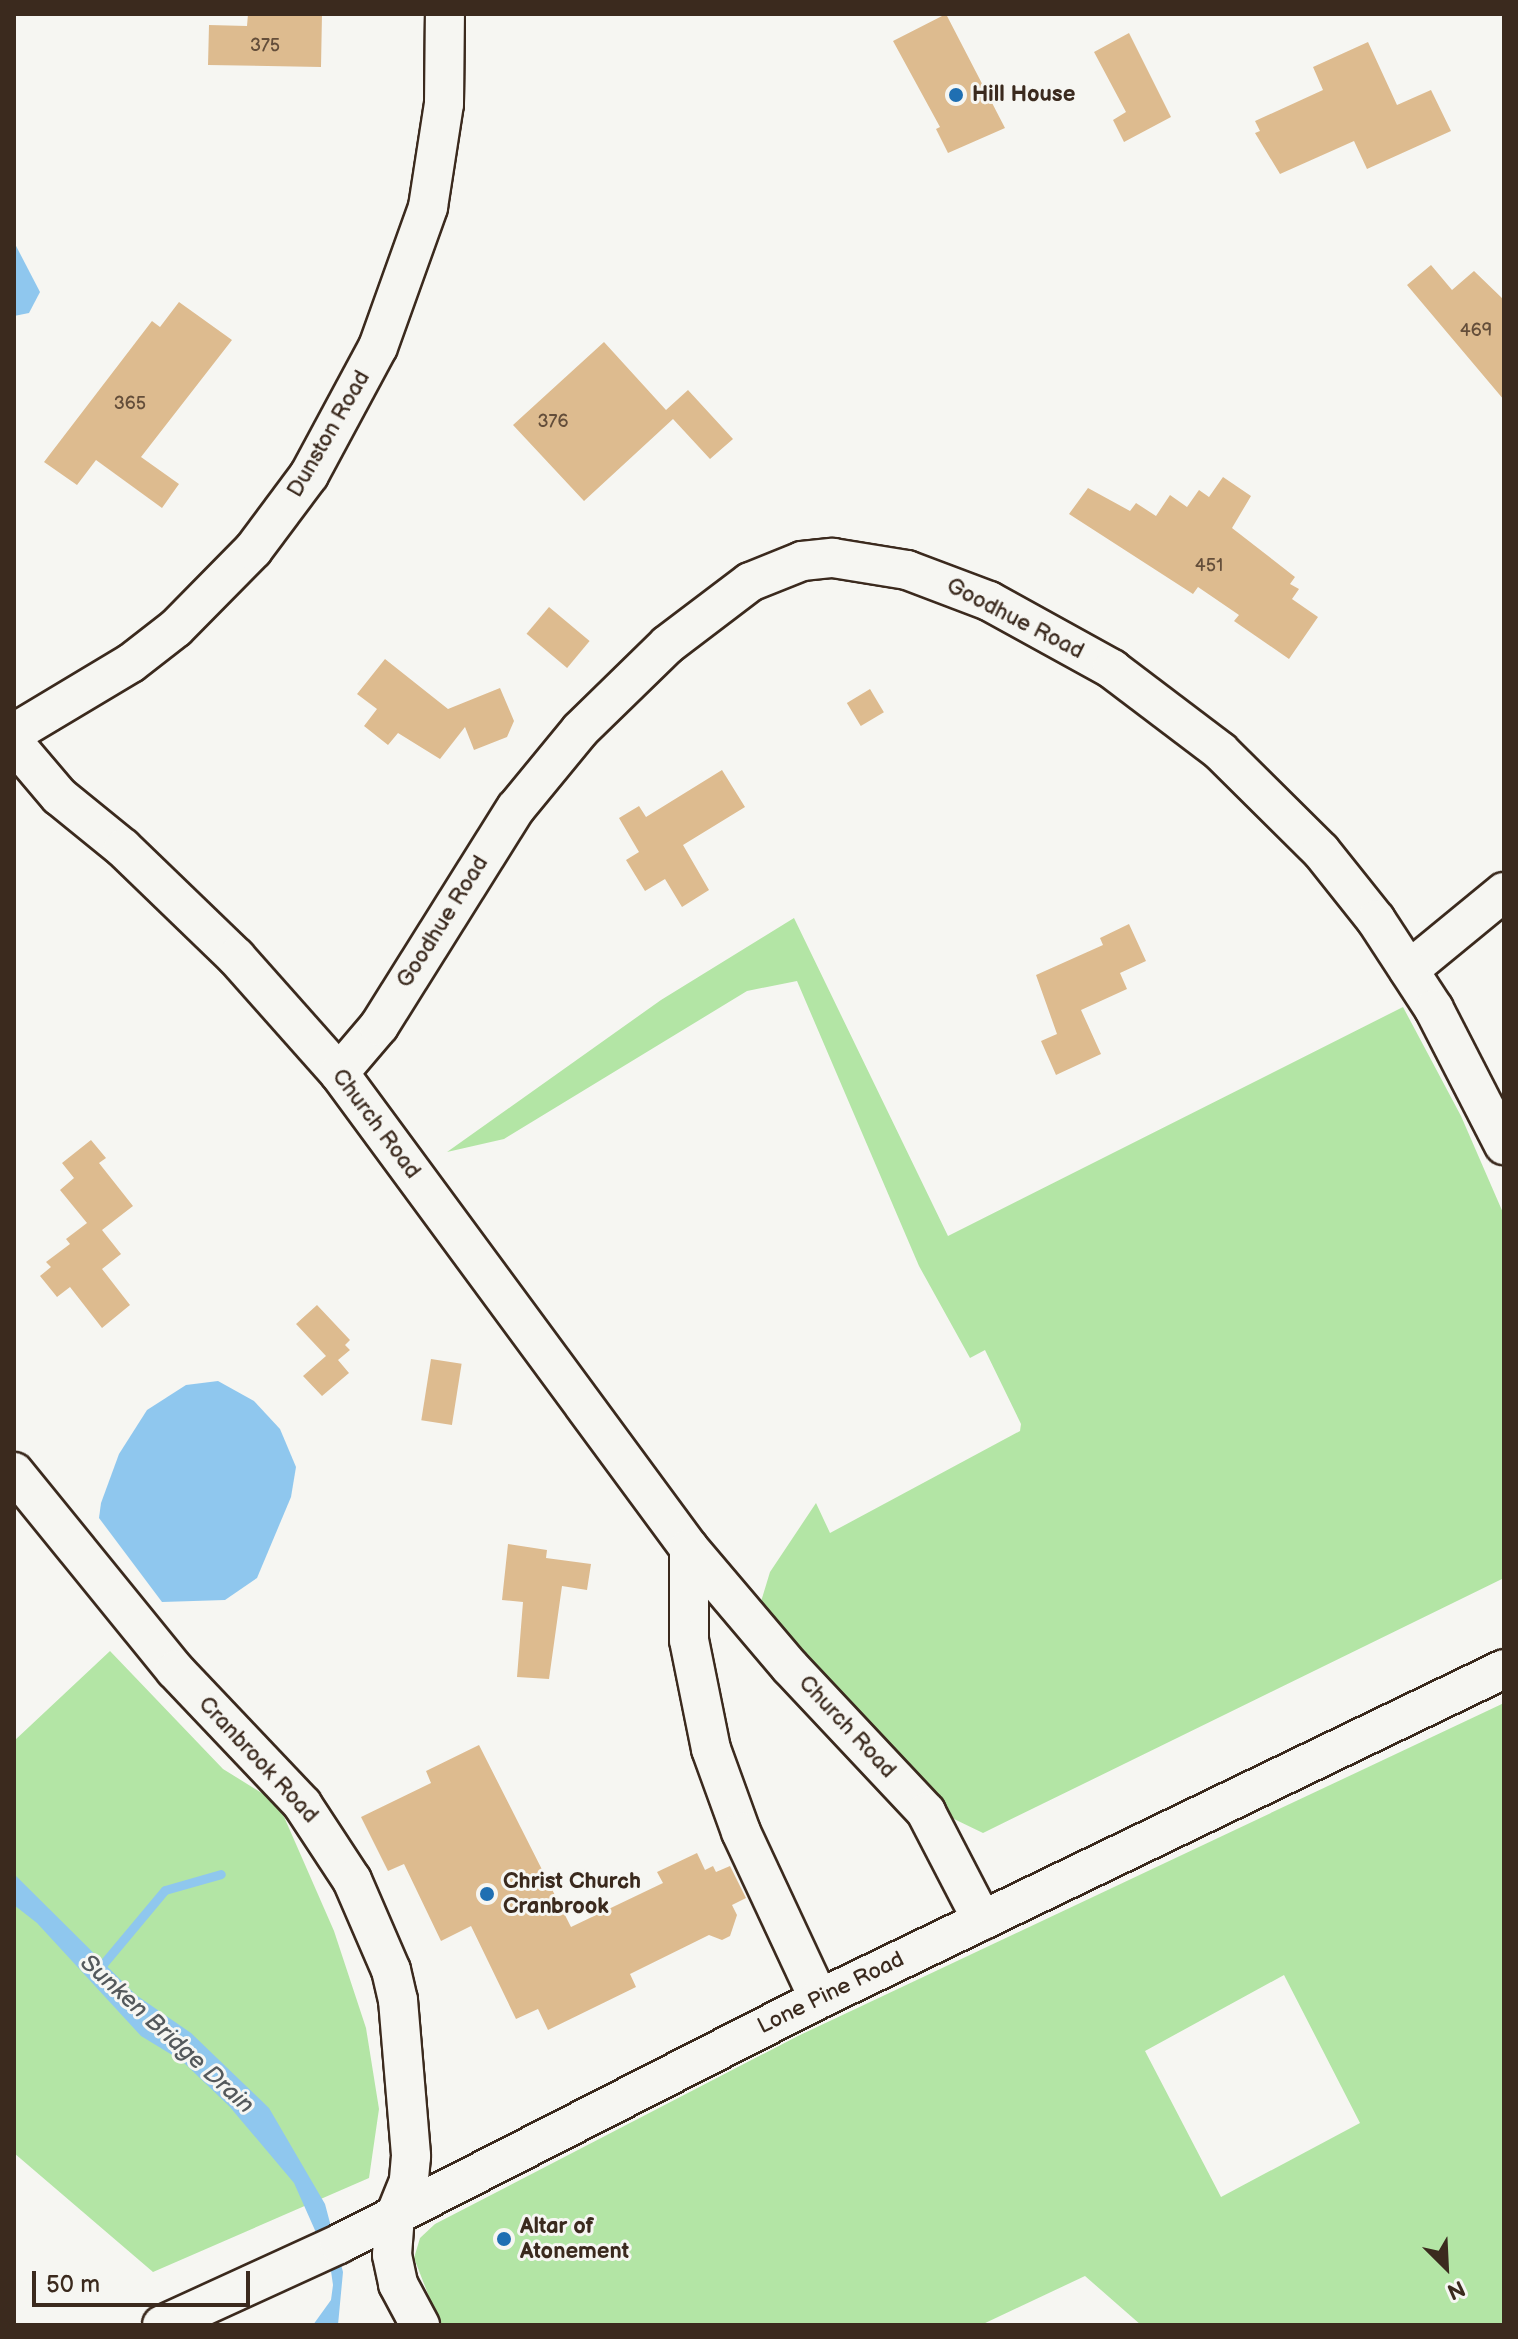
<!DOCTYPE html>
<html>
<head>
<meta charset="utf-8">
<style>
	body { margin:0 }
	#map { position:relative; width:1518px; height:2339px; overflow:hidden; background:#f6f6f2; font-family:"Balsamiq Sans",sans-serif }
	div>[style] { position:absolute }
	.green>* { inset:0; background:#b3e5a5 }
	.water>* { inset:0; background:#8fc7ee }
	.stream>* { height:9px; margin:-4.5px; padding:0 4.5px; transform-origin:4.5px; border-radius:4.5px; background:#8fc7ee }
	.building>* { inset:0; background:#ddbb8f; transform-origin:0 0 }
	.roads { filter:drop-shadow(2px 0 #3b2a1e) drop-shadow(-2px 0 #3b2a1e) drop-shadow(0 2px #3b2a1e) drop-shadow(0 -2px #3b2a1e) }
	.minor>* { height:38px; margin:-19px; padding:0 19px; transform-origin:19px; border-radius:19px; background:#f6f6f2 }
	.dots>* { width:22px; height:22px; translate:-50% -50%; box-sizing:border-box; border:4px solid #f6f6f2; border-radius:50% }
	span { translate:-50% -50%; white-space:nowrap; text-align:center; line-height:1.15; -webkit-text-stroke:6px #f6f6f2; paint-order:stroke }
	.number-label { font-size:18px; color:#644e3a }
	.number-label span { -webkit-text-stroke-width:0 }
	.poi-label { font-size:22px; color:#3b2a1e; font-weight:700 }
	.left { translate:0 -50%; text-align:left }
	.street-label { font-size:22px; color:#3b2a1e }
	.water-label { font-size:24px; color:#54595c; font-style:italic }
	.frame { position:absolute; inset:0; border:16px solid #3b2a1e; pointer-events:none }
	.north { position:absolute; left:1406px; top:2227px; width:80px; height:80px; -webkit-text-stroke:6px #f6f6f2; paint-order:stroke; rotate:156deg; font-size:22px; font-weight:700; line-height:32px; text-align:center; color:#3b2a1e }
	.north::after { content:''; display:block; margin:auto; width:28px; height:36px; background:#3b2a1e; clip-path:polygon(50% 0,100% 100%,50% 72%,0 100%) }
	.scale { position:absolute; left:32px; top:2271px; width:218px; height:36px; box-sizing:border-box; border:4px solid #3b2a1e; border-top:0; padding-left:10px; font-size:24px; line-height:28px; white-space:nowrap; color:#3b2a1e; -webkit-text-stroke:6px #f6f6f2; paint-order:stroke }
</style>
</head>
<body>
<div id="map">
	<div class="green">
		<i style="clip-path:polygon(794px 918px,948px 1236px,1403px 1007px,1461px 1116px,1504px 1215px,1504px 1578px,983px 1833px,954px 1819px,759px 1608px,770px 1572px,816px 1503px,830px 1533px,1020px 1431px,1021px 1424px,985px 1350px,970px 1358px,919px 1266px,797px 981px,747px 991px,504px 1139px,447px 1152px,661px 1000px)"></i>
		<i style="clip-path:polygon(110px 1651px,223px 1769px,278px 1803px,334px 1931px,366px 2028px,379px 2109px,369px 2178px,153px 2272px,14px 2153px,14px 1741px)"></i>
		<i style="clip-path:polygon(evenodd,1504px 1703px,1504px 2325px,1141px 2325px,1085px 2276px,981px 2325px,440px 2325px,414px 2258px,420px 2238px,435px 2224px,798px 2036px,1504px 1703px,1284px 1975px,1360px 2123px,1221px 2197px,1145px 2051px,1284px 1975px)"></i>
	</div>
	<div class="water">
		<i style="clip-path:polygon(14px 242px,40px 292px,29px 313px,14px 316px)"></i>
		<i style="clip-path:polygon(218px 1381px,254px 1401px,280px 1429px,296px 1467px,291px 1497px,257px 1578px,225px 1600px,162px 1602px,99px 1518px,101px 1503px,119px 1454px,147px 1410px,186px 1385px)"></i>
		<i style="clip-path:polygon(14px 1874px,136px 1995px,191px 2033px,269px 2108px,325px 2204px,343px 2272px,338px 2325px,313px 2325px,331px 2300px,333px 2285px,330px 2264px,294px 2183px,229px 2106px,182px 2061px,141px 2036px,37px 1923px,14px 1905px)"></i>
	</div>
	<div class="stream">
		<i style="left:98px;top:1970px;width:104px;rotate:-50.1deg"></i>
		<i style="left:165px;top:1890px;width:58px;rotate:-15.9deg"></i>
	</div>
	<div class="building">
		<i style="clip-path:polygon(248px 14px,322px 14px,321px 67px,208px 65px,209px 25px,247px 26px)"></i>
		<i style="clip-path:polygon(946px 14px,1005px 128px,948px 153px,936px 129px,940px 127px,893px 41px)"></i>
		<i style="clip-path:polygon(1129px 33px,1171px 117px,1124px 142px,1113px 120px,1126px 112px,1094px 52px)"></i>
		<i style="clip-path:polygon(1368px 42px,1397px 105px,1431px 90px,1451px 131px,1367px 169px,1354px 141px,1280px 174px,1255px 133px,1260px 131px,1255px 121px,1323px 90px,1313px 67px)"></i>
		<i style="clip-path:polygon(1431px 265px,1452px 290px,1474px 271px,1504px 300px,1504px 400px,1407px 285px)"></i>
		<i style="clip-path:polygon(179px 302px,232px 340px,141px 457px,179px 484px,162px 508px,96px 460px,77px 485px,44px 462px,152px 321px,160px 327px)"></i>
		<i style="clip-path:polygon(604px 342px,666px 410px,688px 390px,733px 439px,710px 459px,673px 419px,584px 501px,513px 425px)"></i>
		<i style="clip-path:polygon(1223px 477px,1251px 496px,1232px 528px,1295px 577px,1290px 584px,1299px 589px,1292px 599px,1318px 617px,1289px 659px,1234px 621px,1239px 615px,1198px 587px,1193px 594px,1069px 514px,1088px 488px,1130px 511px,1136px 503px,1156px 516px,1170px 495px,1187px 507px,1199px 490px,1209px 497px)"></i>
		<i style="left:549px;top:607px;width:53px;height:35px;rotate:40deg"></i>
		<i style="clip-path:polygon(385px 659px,448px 709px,500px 688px,514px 721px,507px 737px,474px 750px,465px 727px,440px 759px,398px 733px,388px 745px,364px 726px,377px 709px,357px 694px)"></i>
		<i style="left:870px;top:689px;width:27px;height:27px;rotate:59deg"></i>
		<i style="clip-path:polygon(722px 770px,745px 807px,683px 845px,709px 890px,682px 907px,665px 879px,645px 891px,626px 860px,639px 852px,619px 818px,639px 806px,646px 817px)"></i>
		<i style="clip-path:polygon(1129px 924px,1146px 961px,1120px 973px,1127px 989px,1081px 1010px,1101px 1054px,1056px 1075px,1041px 1041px,1057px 1034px,1036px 975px,1103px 945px,1100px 938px)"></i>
		<i style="clip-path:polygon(91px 1140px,106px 1158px,99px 1163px,133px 1206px,102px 1230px,121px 1254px,102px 1269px,130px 1305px,102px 1328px,70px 1287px,57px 1297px,40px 1276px,51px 1267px,46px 1262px,70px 1244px,66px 1239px,87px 1223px,60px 1190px,74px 1178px,62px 1163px)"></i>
		<i style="clip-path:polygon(317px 1305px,350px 1340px,345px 1345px,350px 1350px,338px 1360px,349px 1373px,322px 1396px,303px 1376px,326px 1356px,296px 1324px)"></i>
		<i style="left:431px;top:1359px;width:31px;height:62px;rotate:9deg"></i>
		<i style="clip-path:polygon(508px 1544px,547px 1550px,546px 1558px,591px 1564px,587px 1590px,562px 1586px,549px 1679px,517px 1677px,523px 1602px,502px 1600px)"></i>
		<i style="clip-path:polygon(479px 1745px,571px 1927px,663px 1883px,657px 1872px,697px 1853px,705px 1870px,713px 1866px,716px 1872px,730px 1866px,746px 1898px,732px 1905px,737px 1915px,730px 1936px,722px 1940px,709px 1935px,630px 1974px,636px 1987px,548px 2030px,538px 2009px,516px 2019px,471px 1926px,441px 1941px,404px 1864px,388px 1871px,361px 1817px,431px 1783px,426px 1771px)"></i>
	</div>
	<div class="roads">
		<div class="minor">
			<i style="left:14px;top:733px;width:136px;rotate:-30.9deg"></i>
			<i style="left:131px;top:663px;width:57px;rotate:-37.9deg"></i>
			<i style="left:176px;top:628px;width:110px;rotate:-45.4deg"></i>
			<i style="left:253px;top:550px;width:94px;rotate:-53.3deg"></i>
			<i style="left:309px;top:475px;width:145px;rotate:-61.7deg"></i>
			<i style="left:378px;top:347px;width:149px;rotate:-70.3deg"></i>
			<i style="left:428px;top:207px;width:104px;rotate:-81.2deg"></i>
			<i style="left:444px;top:104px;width:90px;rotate:-89.4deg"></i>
			<i style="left:14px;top:743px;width:70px;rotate:49.7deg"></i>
			<i style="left:59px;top:796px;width:82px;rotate:39.1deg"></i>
			<i style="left:123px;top:848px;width:157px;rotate:44deg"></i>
			<i style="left:236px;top:957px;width:155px;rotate:48.4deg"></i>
			<i style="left:339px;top:1073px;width:590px;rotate:53.62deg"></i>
			<i style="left:689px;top:1548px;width:156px;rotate:49.7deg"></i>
			<i style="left:790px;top:1667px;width:199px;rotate:46.8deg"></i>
			<i style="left:926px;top:1812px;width:122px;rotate:62.6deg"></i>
			<i style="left:1409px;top:970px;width:123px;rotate:-39.4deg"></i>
			<i style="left:339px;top:1073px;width:62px;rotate:-49.6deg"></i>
			<i style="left:379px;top:1026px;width:257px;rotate:-57.9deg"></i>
			<i style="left:516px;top:808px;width:101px;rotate:-50.6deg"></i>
			<i style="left:580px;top:730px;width:122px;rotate:-44.3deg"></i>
			<i style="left:667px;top:645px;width:104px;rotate:-37.2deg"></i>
			<i style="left:750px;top:582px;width:56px;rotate:-22deg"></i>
			<i style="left:802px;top:561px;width:31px;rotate:-6deg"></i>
			<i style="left:833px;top:558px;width:75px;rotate:9.2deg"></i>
			<i style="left:907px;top:570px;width:88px;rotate:20.7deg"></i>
			<i style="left:989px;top:601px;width:141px;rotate:28.9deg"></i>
			<i style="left:1112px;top:669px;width:136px;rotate:37.2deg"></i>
			<i style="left:1220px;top:751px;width:142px;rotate:44.7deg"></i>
			<i style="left:1321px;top:851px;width:88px;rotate:51.4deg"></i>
			<i style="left:1376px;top:920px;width:106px;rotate:56.9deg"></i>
			<i style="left:1434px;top:1009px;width:153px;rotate:62.8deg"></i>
			<i style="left:14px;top:1472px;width:255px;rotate:50.9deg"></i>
			<i style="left:175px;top:1670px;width:185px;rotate:46.5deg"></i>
			<i style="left:302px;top:1804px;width:91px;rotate:56.7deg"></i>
			<i style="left:352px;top:1880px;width:98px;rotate:66.6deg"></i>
			<i style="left:391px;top:1970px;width:31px;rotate:77deg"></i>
			<i style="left:398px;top:2000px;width:157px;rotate:85.2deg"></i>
			<i style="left:411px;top:2156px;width:25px;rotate:95deg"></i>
			<i style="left:409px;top:2181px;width:37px;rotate:112deg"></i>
			<i style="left:395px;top:2215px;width:40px;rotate:94.3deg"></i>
			<i style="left:392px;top:2255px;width:30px;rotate:78deg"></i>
			<i style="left:398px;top:2284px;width:47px;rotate:61.8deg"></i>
			<i style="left:689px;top:1548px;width:92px;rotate:90deg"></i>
			<i style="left:689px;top:1640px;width:111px;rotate:78.6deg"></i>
			<i style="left:711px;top:1749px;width:88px;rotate:70.1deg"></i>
			<i style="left:741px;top:1832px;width:184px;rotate:65deg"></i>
			<i style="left:162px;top:2325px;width:195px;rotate:-24.6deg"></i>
			<i style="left:339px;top:2244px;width:539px;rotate:-27.04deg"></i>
			<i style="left:819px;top:1999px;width:760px;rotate:-25.72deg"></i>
		</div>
	</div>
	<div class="dots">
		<i style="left:956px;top:95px;background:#1f6fb2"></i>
		<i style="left:487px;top:1894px;background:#1f6fb2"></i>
		<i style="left:504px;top:2239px;background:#1f6fb2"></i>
	</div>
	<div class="number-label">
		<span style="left:265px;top:46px">375</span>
		<span style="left:1476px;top:331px">469</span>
		<span style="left:130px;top:404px">365</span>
		<span style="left:553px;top:422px">376</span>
		<span style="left:1209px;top:566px">451</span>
	</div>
	<div class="poi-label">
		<span class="left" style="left:972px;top:95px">Hill House</span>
		<span class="left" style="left:503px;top:1894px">Christ Church<br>Cranbrook</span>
		<span class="left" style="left:520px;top:2239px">Altar of<br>Atonement</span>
	</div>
	<div class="street-label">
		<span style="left:329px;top:434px;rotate:-60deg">Dunston Road</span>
		<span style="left:1015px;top:619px;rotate:27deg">Goodhue Road</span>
		<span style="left:443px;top:922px;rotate:-58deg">Goodhue Road</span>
		<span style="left:376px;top:1124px;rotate:53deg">Church Road</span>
		<span style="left:847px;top:1727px;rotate:47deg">Church Road</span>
		<span style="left:258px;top:1760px;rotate:47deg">Cranbrook Road</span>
		<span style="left:831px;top:1993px;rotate:-26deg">Lone Pine Road</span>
	</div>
	<div class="water-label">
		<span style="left:167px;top:2034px;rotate:42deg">Sunken Bridge Drain</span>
	</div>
	<div class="frame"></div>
	<div class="north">N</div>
	<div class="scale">50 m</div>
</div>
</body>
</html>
